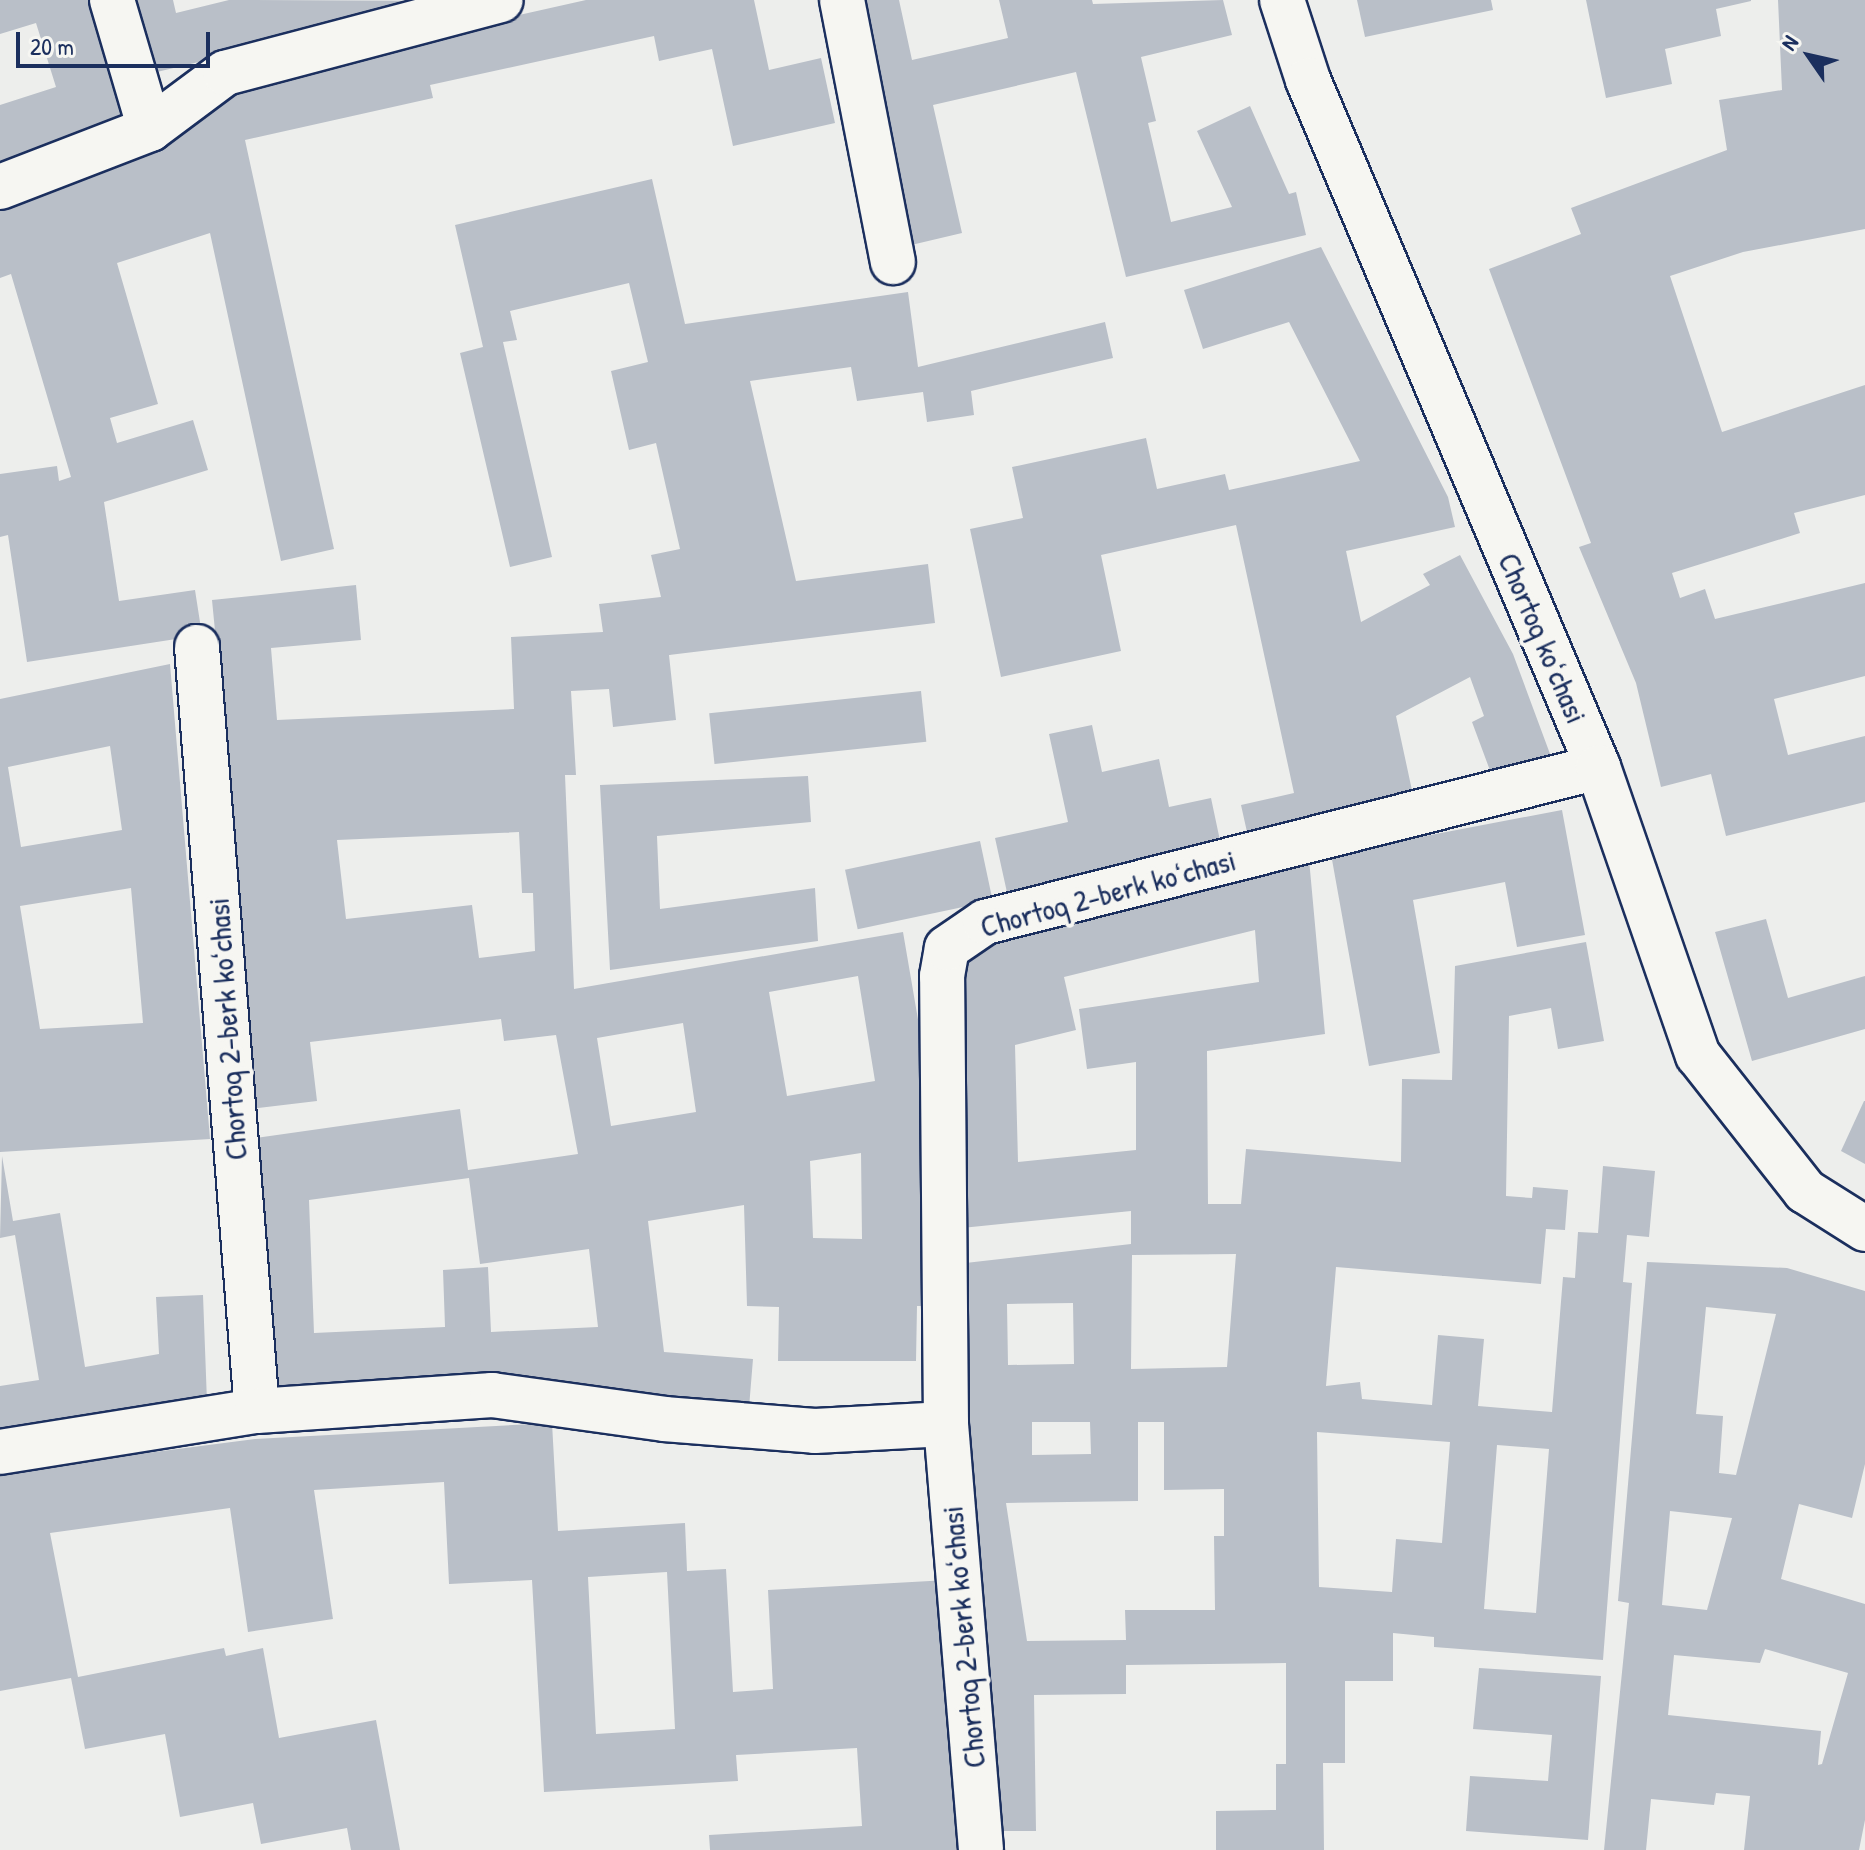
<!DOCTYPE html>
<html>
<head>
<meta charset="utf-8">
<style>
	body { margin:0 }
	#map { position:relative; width:1865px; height:1850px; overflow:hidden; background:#edeeec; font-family:"Patrick Hand",sans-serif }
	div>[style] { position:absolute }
	.building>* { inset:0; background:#b9bfc8; transform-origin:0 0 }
	.roads { filter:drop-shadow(2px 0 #1b2f5e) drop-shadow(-2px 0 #1b2f5e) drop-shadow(0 2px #1b2f5e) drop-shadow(0 -2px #1b2f5e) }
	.minor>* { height:44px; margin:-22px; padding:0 22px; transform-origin:22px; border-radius:22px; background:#f6f6f2 }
	.major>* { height:44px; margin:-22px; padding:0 22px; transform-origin:22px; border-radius:22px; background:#f6f6f2 }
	span { translate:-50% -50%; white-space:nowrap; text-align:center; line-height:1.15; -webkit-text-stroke:8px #f6f6f2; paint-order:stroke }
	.street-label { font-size:30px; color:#1b2f5e }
	.north { position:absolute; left:1769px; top:16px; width:80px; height:80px; -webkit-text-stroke:6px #f6f6f2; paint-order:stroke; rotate:304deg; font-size:22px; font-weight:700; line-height:32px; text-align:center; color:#1b2f5e }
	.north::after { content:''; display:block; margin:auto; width:28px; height:36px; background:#1b2f5e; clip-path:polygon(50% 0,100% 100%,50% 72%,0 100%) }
	.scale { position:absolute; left:16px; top:32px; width:194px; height:36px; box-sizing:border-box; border:4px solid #1b2f5e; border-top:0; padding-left:10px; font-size:24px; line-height:28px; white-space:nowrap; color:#1b2f5e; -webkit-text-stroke:6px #f6f6f2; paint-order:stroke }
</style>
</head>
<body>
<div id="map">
	<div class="building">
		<i style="clip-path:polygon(0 0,92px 0,132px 129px,0 170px,0 105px,56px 87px,36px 23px,0 34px)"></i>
		<i style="clip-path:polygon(118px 0,173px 0,176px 13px,229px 0,453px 1px,136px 77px)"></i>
		<i style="clip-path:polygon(586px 0,754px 0,769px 70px,821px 58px,835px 123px,733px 146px,712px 49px,659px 61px,654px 36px,430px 85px,433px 98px,245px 140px,334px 549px,281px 561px,210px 233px,117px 263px,158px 404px,110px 418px,117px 443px,193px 420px,208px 470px,104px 502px,119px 601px,195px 590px,202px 635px,27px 662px,8px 535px,0 537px,0 474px,57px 466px,59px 481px,71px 477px,11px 274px,0 278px,0 206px,217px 89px,421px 44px,420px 37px)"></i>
		<i style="clip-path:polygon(849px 0,899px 0,912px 60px,1008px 38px,999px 0,1092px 0,1093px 4px,1223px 0,1232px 35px,1141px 57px,1156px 121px,1148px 123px,1171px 222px,1232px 207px,1197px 131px,1250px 106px,1289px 194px,1296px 192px,1306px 235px,1126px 277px,1076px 72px,933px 105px,962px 233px,907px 246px)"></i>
		<i style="clip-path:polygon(1357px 0,1491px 0,1493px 10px,1365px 37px)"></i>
		<i style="clip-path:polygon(1586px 0,1751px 0,1751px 1px,1716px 9px,1721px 36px,1665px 49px,1672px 84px,1606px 98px)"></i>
		<i style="clip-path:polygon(1778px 0,1865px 0,1865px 229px,1743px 252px,1670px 276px,1722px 432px,1865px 385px,1865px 495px,1794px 513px,1800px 533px,1672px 573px,1680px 598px,1705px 589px,1715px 619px,1865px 583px,1865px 676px,1774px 699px,1788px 755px,1865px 736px,1865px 802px,1726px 836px,1711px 774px,1661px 787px,1636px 683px,1579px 547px,1591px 543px,1489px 269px,1581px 234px,1571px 208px,1727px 150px,1719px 100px,1782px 90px)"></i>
		<i style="clip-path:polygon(evenodd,652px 179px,685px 324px,908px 292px,918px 367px,1105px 322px,1113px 358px,971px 391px,974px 415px,927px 422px,923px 392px,857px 401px,851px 367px,750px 381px,796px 581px,928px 564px,935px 623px,669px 655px,676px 720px,613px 727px,609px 689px,571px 691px,576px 775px,565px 775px,574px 989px,903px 932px,927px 1072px,931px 1306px,917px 1306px,916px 1361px,778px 1361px,779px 1307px,747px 1306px,744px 1205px,648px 1221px,664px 1352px,753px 1359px,748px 1420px,259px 1401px,249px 1139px,460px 1109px,468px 1170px,578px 1154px,556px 1035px,504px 1041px,501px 1019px,310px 1042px,317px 1101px,250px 1109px,214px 786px,230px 785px,212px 600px,356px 585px,361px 640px,271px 648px,277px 720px,514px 709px,511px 637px,603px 632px,599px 604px,661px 597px,651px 555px,680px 549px,656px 443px,629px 450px,611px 371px,648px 362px,629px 283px,510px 311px,517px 340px,503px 342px,552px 557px,510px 567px,460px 353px,483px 347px,455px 225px,652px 179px,519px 832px,522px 893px,533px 893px,535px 951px,479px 958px,472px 905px,346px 919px,337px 840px,519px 832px,652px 179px,858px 976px,875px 1081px,787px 1096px,769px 992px,858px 976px,652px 179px,683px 1023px,696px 1112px,611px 1126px,597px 1038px,683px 1023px,652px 179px,861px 1153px,862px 1239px,813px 1238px,810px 1161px,861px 1153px,652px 179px,469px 1178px,480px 1264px,589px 1249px,598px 1327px,491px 1332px,488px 1267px,443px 1270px,445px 1327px,314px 1333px,309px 1200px,469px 1178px)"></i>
		<i style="clip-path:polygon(1321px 247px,1448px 497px,1455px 527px,1346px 551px,1361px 622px,1430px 585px,1423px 574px,1460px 555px,1513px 654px,1556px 770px,1498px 792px,1472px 722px,1484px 716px,1470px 677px,1396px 716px,1413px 795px,1247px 832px,1241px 805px,1294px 793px,1236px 525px,1101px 555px,1121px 651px,1001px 677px,970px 529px,1023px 518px,1012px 467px,1146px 438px,1157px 489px,1225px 474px,1229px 490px,1360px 461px,1289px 322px,1203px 349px,1184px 290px)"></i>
		<i style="clip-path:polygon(evenodd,170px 664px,210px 1139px,0 1152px,0 699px,170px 664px,110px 746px,122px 830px,21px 847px,8px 767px,110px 746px,170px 664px,131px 888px,143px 1023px,40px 1029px,20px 906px,131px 888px)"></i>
		<i style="left:921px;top:691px;width:51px;height:213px;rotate:84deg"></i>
		<i style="clip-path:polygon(1092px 725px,1102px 772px,1159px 759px,1169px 807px,1211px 798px,1222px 850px,1008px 897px,995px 838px,1068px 822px,1049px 734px)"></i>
		<i style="clip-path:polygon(808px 776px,811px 822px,657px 836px,660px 909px,815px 888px,818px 941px,610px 970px,600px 785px)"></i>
		<i style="clip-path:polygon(1562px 810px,1585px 935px,1517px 947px,1505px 882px,1413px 900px,1440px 1053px,1369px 1066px,1331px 854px)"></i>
		<i style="left:980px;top:841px;width:61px;height:138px;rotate:78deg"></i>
		<i style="clip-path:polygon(evenodd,1309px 859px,1325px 1034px,1207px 1051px,1208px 1204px,1241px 1204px,1246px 1149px,1401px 1162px,1402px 1079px,1452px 1080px,1455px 966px,1586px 942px,1604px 1041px,1558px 1049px,1551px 1008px,1509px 1016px,1506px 1196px,1532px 1198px,1533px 1187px,1568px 1190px,1565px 1230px,1546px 1229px,1541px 1284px,1336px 1267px,1326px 1386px,1360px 1382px,1362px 1399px,1432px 1405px,1438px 1335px,1484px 1339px,1478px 1406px,1552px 1412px,1563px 1277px,1575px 1278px,1578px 1232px,1598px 1233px,1603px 1166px,1655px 1171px,1649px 1237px,1627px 1235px,1623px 1282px,1632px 1283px,1603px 1660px,1434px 1647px,1434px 1637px,1393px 1633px,1393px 1681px,1345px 1681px,1345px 1763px,1323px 1763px,1324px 1850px,1216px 1850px,1216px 1811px,1276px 1810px,1276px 1764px,1286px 1764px,1286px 1663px,1126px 1665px,1126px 1694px,1034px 1695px,1036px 1831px,992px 1831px,991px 1696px,950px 1424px,948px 1265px,1131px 1244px,1131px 1211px,952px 1229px,949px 983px,990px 938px,1309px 859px,1255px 930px,1259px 982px,1079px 1009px,1087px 1069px,1136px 1062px,1136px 1150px,1018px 1162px,1015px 1045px,1076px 1030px,1064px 977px,1255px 930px,1309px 859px,1236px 1254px,1227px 1367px,1131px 1369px,1132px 1255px,1236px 1254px,1309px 859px,1073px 1303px,1074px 1364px,1008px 1365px,1007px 1304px,1073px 1303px,1309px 859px,1032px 1422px,1090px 1422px,1091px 1454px,1032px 1455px,1032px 1422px,1309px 859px,1138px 1422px,1164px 1422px,1164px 1490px,1224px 1489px,1224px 1536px,1214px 1536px,1215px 1610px,1125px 1610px,1126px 1640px,1027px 1641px,1006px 1503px,1138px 1501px,1138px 1422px,1309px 859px,1317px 1432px,1450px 1442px,1442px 1543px,1396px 1539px,1392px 1592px,1319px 1587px,1317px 1432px,1309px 859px,1497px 1445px,1549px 1449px,1536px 1613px,1484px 1609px,1497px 1445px)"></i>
		<i style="clip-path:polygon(1766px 919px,1788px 998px,1865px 976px,1865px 1029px,1752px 1061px,1715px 932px)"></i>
		<i style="clip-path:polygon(1864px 1101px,1865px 1101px,1865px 1164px,1841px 1151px)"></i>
		<i style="clip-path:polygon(2px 1156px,13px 1221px,60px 1213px,85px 1367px,159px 1354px,156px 1297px,203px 1295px,207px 1402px,0 1438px,0 1386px,39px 1380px,15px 1235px,0 1238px)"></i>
		<i style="clip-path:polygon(evenodd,1647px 1262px,1787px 1268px,1865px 1291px,1865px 1464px,1852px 1518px,1799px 1504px,1781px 1579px,1865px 1604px,1865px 1820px,1859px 1850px,1744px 1850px,1750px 1796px,1716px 1793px,1714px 1805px,1651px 1799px,1646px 1850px,1604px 1850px,1629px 1603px,1618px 1601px,1647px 1262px,1706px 1307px,1776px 1314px,1736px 1475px,1719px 1473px,1723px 1416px,1696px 1414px,1706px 1307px,1647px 1262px,1670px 1511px,1732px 1518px,1707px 1610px,1662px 1605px,1670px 1511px,1647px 1262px,1765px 1649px,1848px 1673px,1822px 1764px,1818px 1765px,1821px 1731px,1668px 1715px,1674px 1655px,1760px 1663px,1765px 1649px)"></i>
		<i style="clip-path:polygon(evenodd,552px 1423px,558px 1531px,685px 1523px,687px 1571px,726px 1569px,733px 1692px,773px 1689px,768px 1590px,948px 1580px,962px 1850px,710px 1850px,709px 1835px,862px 1826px,857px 1748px,736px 1755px,738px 1781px,544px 1792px,532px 1580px,449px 1584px,444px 1482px,314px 1490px,333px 1619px,248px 1632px,230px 1508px,50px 1533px,78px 1677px,224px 1648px,226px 1656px,263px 1648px,279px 1738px,376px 1720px,400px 1850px,351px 1850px,347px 1828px,261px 1844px,253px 1803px,180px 1817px,165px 1734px,85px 1749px,71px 1678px,0 1691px,0 1472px,255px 1439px,552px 1423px,667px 1572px,675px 1729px,596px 1734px,588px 1577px,667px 1572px)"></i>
		<i style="clip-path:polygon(1479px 1668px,1601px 1676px,1588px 1840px,1466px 1831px,1470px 1776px,1548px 1781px,1552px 1735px,1473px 1729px)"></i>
	</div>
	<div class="roads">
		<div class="minor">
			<i style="left:112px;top:0;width:134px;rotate:73.6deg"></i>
			<i style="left:842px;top:0;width:267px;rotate:79deg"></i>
			<i style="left:0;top:187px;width:161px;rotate:-21.1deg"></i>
			<i style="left:150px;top:129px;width:94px;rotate:-36.7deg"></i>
			<i style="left:225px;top:73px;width:285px;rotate:-14.8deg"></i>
			<i style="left:197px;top:647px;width:766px;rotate:85.51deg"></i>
			<i style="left:946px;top:1424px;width:427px;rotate:85.3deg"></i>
			<i style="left:0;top:1452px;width:260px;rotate:-9.1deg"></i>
			<i style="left:257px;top:1411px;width:236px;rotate:-3.9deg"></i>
			<i style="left:492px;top:1395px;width:174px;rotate:7.9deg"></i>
			<i style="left:664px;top:1419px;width:151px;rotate:4.5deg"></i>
			<i style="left:815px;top:1431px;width:131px;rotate:-3.1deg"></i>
			<i style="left:946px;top:1424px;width:448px;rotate:-90.5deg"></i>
			<i style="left:942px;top:976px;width:28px;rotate:-80deg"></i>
			<i style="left:947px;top:948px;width:46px;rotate:-34.4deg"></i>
			<i style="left:985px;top:922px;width:632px;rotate:-14.19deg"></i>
		</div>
		<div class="major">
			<i style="left:1282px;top:0;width:84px;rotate:72deg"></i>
			<i style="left:1308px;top:80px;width:746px;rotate:67.11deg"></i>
			<i style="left:1598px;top:767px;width:305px;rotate:70.9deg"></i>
			<i style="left:1698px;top:1055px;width:173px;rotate:51.8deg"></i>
			<i style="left:1805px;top:1191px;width:71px;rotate:32.3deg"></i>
		</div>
	</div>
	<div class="street-label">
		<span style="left:1543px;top:638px;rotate:67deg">Chortoq koʻchasi</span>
		<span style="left:1108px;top:893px;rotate:-15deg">Chortoq 2-berk koʻchasi</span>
		<span style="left:227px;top:1029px;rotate:-94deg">Chortoq 2-berk koʻchasi</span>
		<span style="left:963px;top:1637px;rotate:-95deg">Chortoq 2-berk koʻchasi</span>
	</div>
	<div class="north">N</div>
	<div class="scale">20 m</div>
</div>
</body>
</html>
